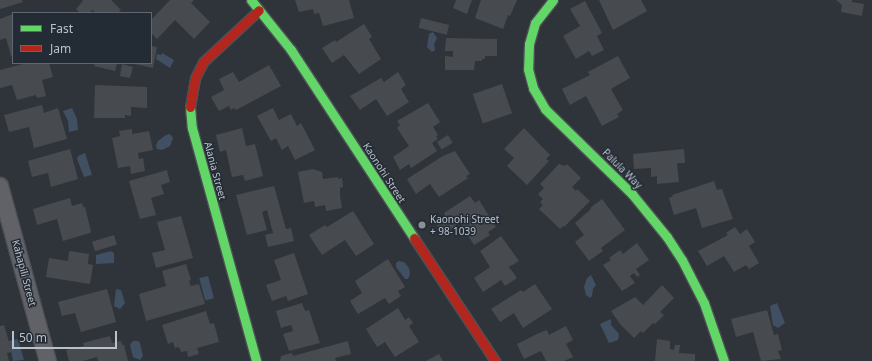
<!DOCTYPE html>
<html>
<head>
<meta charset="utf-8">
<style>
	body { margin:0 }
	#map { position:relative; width:872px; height:361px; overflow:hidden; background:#2f343a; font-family:"Noto Sans",sans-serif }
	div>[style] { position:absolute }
	.water>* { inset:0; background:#404f62; transform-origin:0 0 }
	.building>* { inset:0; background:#474b50; transform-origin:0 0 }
	.roads { filter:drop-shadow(1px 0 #4d5055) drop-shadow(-1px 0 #4d5055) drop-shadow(0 1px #4d5055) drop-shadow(0 -1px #4d5055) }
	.street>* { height:16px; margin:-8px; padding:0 8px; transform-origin:8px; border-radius:8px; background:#606268 }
	.fast>* { height:9px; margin:-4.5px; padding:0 4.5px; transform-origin:4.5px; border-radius:4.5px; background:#63d668 }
	.jam>* { height:9px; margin:-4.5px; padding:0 4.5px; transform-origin:4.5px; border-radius:4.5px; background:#b3261e }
	.dots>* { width:11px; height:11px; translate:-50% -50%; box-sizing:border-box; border:2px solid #232b35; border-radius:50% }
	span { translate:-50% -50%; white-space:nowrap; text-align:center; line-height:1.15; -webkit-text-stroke:3px #232b35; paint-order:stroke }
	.street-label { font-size:10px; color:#bbc1ca }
	.poi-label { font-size:10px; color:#bbc1ca }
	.left { translate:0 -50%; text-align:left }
	.legend { position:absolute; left:12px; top:12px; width:140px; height:52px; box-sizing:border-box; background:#232b35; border:1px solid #606771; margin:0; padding:5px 7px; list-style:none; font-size:12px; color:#bbc1ca }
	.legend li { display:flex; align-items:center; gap:8px; height:20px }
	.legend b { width:20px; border:1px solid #606771 }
	.scale { position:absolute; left:12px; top:331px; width:105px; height:18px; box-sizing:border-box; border:2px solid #bbc1ca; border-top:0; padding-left:5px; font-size:12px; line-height:14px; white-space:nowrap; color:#bbc1ca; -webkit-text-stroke:3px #232b35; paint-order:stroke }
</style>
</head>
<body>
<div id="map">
	<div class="water">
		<i style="clip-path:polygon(433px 32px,437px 38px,434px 44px,435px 50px,432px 52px,427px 47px,429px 34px)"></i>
		<i style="clip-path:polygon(162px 53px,174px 60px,170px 68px,156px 59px,157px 54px,161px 55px)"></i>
		<i style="clip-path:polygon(72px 108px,77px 119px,78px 130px,69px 132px,68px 121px,63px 111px)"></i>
		<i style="clip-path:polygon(170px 134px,173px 138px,170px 146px,162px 150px,157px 149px,156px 145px,158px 141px,166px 135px)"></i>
		<i style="clip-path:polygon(85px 153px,92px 175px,84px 177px,77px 159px,78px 156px)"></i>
		<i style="clip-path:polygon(111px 251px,114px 253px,114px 263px,96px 264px,96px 255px)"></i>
		<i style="clip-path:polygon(399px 261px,404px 262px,409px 268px,410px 274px,408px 279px,405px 279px,396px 267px,396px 263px)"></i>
		<i style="clip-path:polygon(591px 275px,596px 285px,593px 289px,592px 296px,590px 298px,586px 295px,584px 287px,587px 278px)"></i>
		<i style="left:208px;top:276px;width:23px;height:9px;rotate:75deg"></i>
		<i style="clip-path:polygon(116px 289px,121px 290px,125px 303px,120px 309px,114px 306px)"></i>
		<i style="clip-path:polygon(777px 303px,785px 323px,778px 328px,773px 325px,770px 306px)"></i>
		<i style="clip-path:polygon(611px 319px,611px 325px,619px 334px,618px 340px,609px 343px,600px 324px)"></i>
		<i style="clip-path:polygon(18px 339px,24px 360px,13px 361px,9px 341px)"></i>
		<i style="clip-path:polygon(133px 341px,138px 341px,140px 343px,143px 356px,140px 360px,133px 357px,130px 345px)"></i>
	</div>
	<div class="building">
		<i style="clip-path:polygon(0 0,22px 0,23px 2px,0 9px)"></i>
		<i style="clip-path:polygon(82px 0,111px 0,121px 10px,119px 12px,121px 13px,96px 13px,92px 10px,90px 13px,80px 13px,76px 9px,83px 1px)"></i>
		<i style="clip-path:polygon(170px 0,194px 0,191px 3px,210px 22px,194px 39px,175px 20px,157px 39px,151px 33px,151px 20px)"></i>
		<i style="clip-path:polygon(295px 0,349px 0,354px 18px,323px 26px,319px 13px,314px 14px,313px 9px,299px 12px)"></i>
		<i style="clip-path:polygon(456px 0,472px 0,467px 14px,453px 8px)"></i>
		<i style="clip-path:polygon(481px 0,517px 0,510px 16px,508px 15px,503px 29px,475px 18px)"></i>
		<i style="clip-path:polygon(599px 0,641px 0,647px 11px,613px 30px)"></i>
		<i style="clip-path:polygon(836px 0,852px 0,852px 2px,864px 4px,862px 16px,841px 12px,842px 5px)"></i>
		<i style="clip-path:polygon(585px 1px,602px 33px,597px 36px,604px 50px,592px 56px,589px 51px,576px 59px,563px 36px,580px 26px,570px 9px)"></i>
		<i style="clip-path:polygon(13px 14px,13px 56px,11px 56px,6px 38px,0 40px,0 19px)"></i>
		<i style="left:421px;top:18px;width:29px;height:10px;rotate:14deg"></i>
		<i style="clip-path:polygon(364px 24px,372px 37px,369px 39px,381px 59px,359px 74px,344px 55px,332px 63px,322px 48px,335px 40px,336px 42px)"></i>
		<i style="clip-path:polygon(446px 38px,497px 39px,497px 56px,485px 56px,485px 59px,482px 59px,482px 61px,475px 61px,474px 70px,445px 70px,445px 56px,453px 57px,453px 51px,445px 51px)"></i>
		<i style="clip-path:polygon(151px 46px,157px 47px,153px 68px,135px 64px,151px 63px)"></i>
		<i style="clip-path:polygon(618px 56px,630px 78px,611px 89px,623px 110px,617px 114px,619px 117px,602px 126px,586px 96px,570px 105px,562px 89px,590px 75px,588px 72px)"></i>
		<i style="clip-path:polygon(27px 63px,49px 63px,53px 77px,42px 80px,46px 96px,37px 98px,36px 95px,17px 100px,12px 85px,0 88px,0 70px)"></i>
		<i style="clip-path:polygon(95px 63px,117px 63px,115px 71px,94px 66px)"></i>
		<i style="clip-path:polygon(122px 64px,133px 67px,130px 78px,120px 76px)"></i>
		<i style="clip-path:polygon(269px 65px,281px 86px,236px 110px,234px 108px,231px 110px,229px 106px,219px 111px,211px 97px,224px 90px,219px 79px,233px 72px,239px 82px)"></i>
		<i style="clip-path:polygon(398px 72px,406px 85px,401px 89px,409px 102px,387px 116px,376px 99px,360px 110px,350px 96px,381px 78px,384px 82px)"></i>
		<i style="left:502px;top:84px;width:31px;height:31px;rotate:71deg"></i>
		<i style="clip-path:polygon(95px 85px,147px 87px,147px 108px,131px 107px,131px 116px,125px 115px,125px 118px,94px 118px)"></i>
		<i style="clip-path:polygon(428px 103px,440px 122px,433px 127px,438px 135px,436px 136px,438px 139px,432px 143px,437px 151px,411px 168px,409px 164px,400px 170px,393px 157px,409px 146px,397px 128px,400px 125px,397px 121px)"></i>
		<i style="clip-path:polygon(42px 105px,44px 113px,58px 108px,67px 139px,34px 148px,29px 127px,9px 132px,4px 115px)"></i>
		<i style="clip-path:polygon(273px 108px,279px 120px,291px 114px,297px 126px,301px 123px,315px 150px,295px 160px,288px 146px,282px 150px,276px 138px,271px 141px,257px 116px)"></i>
		<i style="clip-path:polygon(242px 128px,246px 146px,255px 144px,263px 176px,245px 181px,243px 175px,232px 177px,226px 150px,220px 152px,216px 135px)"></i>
		<i style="clip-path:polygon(524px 128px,550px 155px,546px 159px,549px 161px,527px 185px,507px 166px,514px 158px,504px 149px)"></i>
		<i style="clip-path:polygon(132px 129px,132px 134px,149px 131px,153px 150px,138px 153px,139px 159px,143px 158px,145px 171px,131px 174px,130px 166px,118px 168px,112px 138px,120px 136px,119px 131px)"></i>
		<i style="left:448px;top:135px;width:9px;height:13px;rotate:58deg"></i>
		<i style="clip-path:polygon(70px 149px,78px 179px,51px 187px,48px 173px,32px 177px,28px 161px)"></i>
		<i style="clip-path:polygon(684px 149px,685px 163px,677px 163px,679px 182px,657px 184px,657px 176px,651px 177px,651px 168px,634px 169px,633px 154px)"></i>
		<i style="clip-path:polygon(455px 151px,470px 174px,466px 176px,468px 178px,439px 197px,430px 184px,416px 194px,407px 179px,443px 156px)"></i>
		<i style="clip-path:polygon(559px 164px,565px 166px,567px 164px,581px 178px,572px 187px,576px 191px,577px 189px,590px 201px,564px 227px,563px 226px,560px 229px,539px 209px,543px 205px,540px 202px,543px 199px,538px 194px,544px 188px,540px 184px)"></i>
		<i style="clip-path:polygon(313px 169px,322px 172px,323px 179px,338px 177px,338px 179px,342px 178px,343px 187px,340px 188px,340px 196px,342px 208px,326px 211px,325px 205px,315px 207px,314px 201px,304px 203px,298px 172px)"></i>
		<i style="clip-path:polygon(167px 170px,170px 182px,161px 185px,164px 194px,151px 198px,156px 215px,140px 219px,129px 181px)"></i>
		<i style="clip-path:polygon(714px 181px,717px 190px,722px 189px,733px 219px,702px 228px,696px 208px,674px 215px,669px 198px,673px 196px,672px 195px)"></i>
		<i style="clip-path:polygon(274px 186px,286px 229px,291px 228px,294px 241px,268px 247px,265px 235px,273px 233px,267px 210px,262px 212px,267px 230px,247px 235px,236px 195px)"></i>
		<i style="clip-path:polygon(470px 196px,475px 203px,479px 200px,496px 227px,488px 232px,490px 235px,474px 245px,460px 223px,443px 235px,435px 222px,445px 216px,444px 213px)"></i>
		<i style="clip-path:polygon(70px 198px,72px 206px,82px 203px,83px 207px,85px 207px,91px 231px,90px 233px,63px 241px,57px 219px,37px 225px,33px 209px)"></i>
		<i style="clip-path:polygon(602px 199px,625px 230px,601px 248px,603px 251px,589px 261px,575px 242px,584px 235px,575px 223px,591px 209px,590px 208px)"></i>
		<i style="clip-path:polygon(353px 211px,374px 244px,356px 256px,345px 240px,322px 255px,309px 235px,325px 225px,327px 227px)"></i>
		<i style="clip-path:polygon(181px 216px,193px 258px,156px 268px,152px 253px,165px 250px,157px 222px)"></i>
		<i style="clip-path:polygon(735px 227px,740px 234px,747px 229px,755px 242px,749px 246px,759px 263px,749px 269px,746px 265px,734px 272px,724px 256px,707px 266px,698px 251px,728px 235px,726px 233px)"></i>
		<i style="left:114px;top:235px;width:10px;height:23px;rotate:73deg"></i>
		<i style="clip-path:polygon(501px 236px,519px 261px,509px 267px,517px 278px,505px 286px,501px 280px,483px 292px,474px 278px,490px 267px,480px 251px)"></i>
		<i style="clip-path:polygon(637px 243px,649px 260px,636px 269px,640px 275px,637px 277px,634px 273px,630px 276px,635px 283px,622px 291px,603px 265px,611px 260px,609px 258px,620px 250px,623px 254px)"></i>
		<i style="clip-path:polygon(69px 251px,89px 254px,88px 264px,93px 265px,90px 284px,46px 277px,49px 258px,68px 261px)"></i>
		<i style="clip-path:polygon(294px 253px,308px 294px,288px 301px,286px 296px,272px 301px,266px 285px,281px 280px,274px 260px)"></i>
		<i style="clip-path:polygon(388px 259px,405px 287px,398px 291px,401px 296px,389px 304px,385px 298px,358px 314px,350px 301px,362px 293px,355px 281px)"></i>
		<i style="clip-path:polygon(186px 264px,191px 280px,189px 281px,191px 286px,199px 284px,205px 304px,146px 321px,139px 294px,166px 286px,162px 271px)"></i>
		<i style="clip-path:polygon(535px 284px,552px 309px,523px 328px,514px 313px,500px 322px,491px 309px,521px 290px,523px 292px)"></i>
		<i style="clip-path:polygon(662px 285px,674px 298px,660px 312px,664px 315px,655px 324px,653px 323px,643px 333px,641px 331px,634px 338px,620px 324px,611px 311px,635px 297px,643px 305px)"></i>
		<i style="clip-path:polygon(107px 289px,116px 322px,81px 332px,75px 313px,62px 316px,58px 302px)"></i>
		<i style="clip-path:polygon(302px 303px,305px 311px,309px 310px,320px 343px,289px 351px,283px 334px,293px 331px,291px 325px,281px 328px,276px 311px)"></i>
		<i style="clip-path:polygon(398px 308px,405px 320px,409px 317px,413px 323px,409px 326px,419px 342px,395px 357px,385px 342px,377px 347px,366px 329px)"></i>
		<i style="clip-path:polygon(767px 310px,774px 335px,778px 334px,782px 350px,778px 351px,781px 359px,761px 361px,753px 332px,736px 337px,731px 319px)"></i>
		<i style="clip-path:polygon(206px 311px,210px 324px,214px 323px,219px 342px,197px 348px,199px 354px,188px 357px,187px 351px,181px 352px,179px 347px,175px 348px,173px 342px,168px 344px,162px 325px)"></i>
		<i style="clip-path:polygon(4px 325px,12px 352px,7px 353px,9px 361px,0 361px,0 326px)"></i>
		<i style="clip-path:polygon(566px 326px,573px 340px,566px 344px,573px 357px,564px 361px,546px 361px,541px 351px,524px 359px,517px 344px,539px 333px,547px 330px,549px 335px)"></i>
		<i style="clip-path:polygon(110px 336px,112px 343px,121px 341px,122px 345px,124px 345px,128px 361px,98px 361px,97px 357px,83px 361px,69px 361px,66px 350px,84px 346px,83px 343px)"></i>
		<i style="clip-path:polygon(657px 339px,670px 341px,670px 349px,674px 350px,675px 345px,680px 345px,679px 353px,695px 354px,695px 361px,655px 361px)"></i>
		<i style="clip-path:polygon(348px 341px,351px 354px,335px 358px,336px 361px,280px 361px,281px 356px,292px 353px,293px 356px)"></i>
		<i style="clip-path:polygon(439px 354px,443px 361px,426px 361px)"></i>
	</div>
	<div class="roads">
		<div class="street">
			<i style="left:0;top:186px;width:181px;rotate:74.7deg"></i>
		</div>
		<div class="fast">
			<i style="left:251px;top:0;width:64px;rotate:51.3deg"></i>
			<i style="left:291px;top:50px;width:225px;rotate:56.8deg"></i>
			<i style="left:553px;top:0;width:29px;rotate:128deg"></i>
			<i style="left:535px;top:23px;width:22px;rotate:106deg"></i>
			<i style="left:529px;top:44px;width:25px;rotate:92deg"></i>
			<i style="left:528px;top:69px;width:20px;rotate:75deg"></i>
			<i style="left:533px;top:88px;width:24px;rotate:60deg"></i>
			<i style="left:545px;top:109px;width:122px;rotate:44.3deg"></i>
			<i style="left:632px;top:194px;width:55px;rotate:50.9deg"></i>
			<i style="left:667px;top:237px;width:27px;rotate:57deg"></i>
			<i style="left:682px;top:260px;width:48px;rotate:62.9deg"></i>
			<i style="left:704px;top:303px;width:61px;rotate:71deg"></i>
			<i style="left:190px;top:107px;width:21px;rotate:85deg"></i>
			<i style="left:192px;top:128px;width:242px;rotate:74.6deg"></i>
		</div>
		<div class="jam">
			<i style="left:190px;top:107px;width:29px;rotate:-80deg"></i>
			<i style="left:195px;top:78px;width:18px;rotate:-63deg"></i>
			<i style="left:203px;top:62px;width:76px;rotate:-42.9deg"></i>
			<i style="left:414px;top:238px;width:147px;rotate:56.6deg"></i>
		</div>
	</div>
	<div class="dots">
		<i style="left:422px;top:225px;background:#8a9098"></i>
	</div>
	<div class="street-label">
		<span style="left:622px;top:169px;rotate:45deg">Palula Way</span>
		<span style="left:215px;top:171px;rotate:75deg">Alania Street</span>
		<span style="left:384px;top:173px;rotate:57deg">Kaonohi Street</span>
		<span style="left:24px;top:273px;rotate:75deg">Kahapili Street</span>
	</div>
	<div class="poi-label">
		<span class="left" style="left:430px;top:225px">Kaonohi Street<br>+ 98-1039</span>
	</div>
	<ul class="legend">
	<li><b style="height:5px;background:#63d668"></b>Fast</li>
	<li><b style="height:5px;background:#b3261e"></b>Jam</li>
	</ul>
	<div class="scale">50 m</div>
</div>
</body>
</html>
